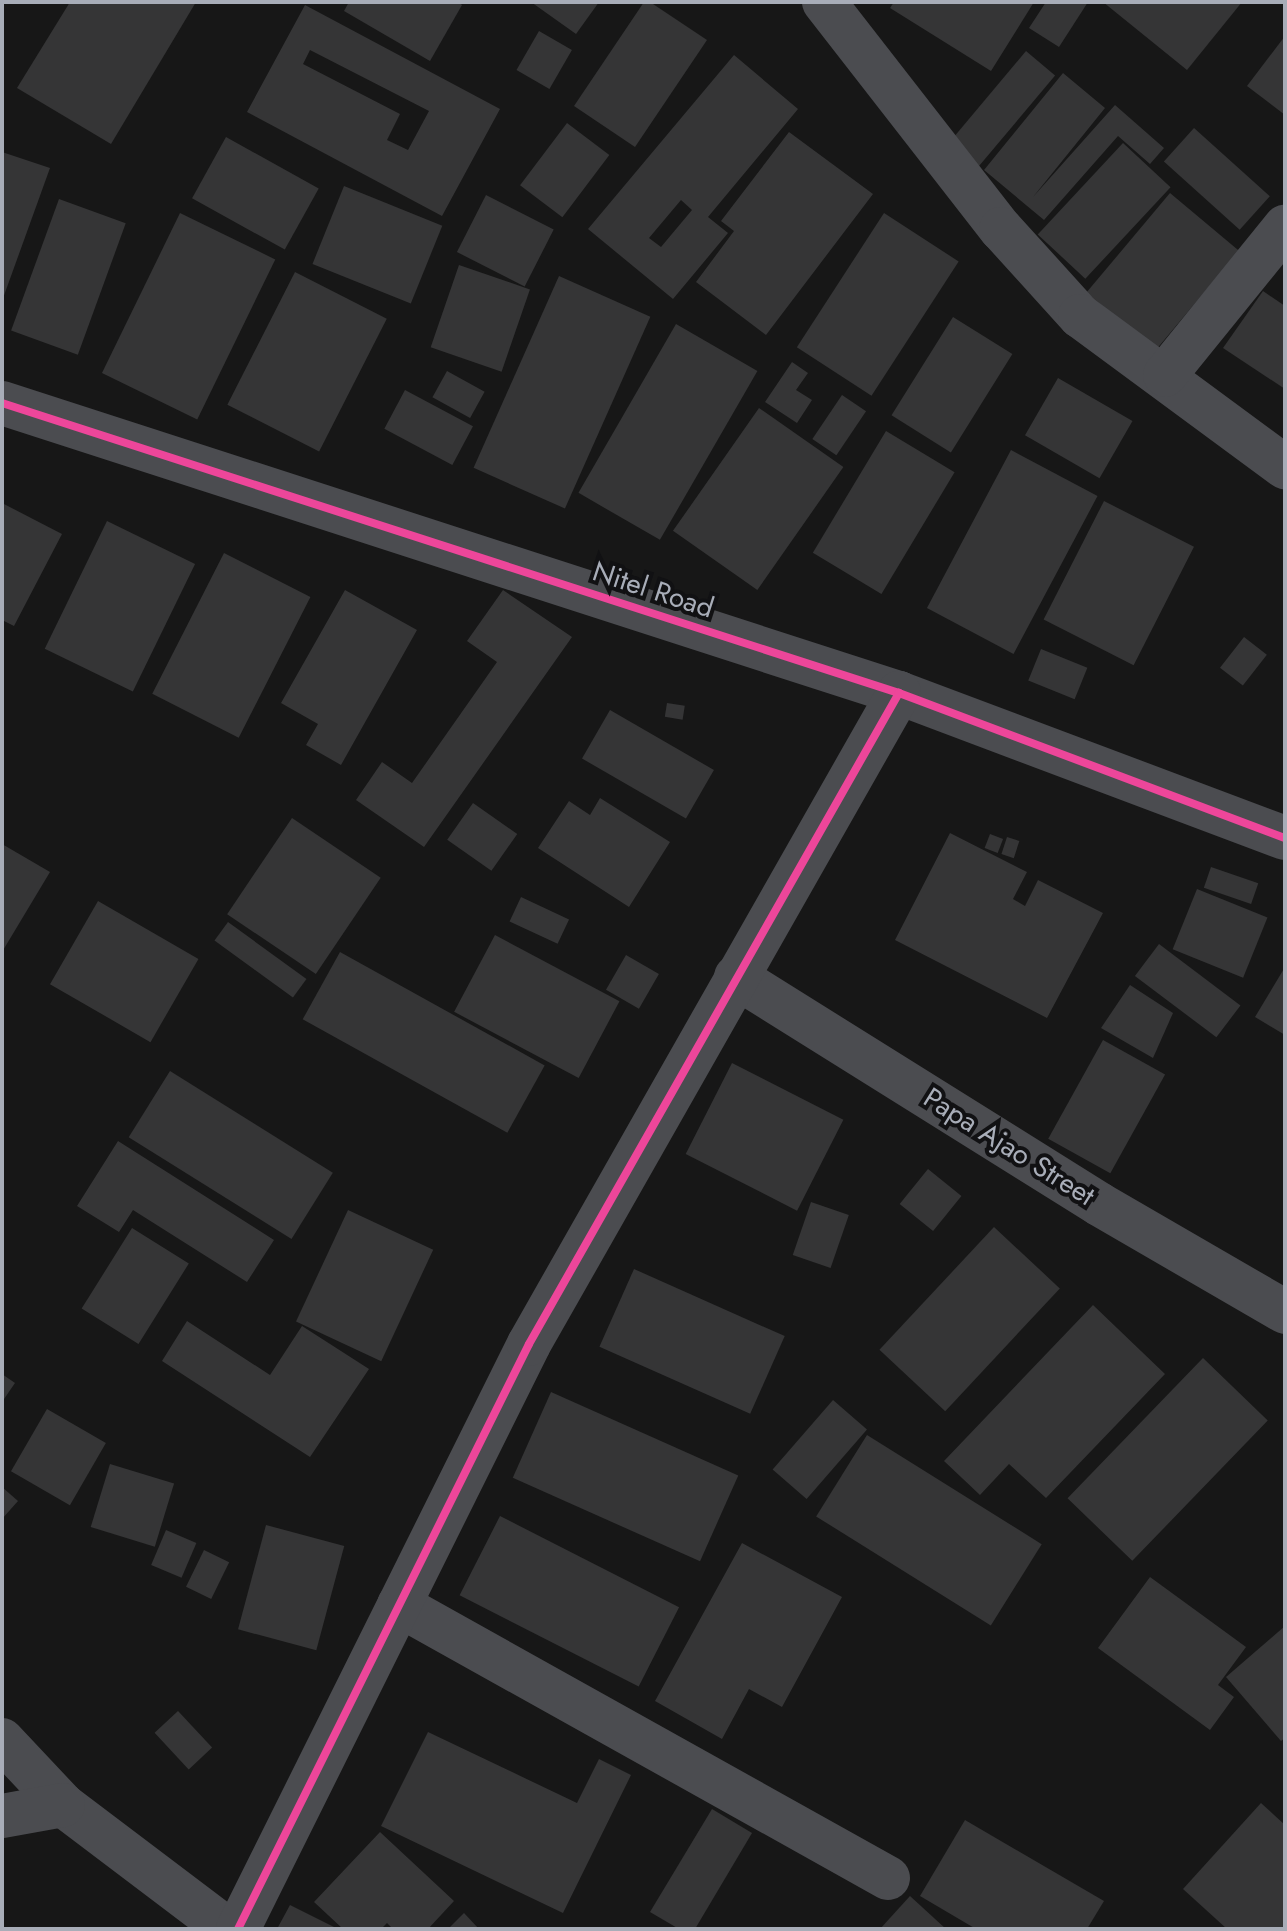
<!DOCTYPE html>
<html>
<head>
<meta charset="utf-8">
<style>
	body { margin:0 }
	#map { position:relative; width:1287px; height:1931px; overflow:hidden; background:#171717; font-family:Jost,sans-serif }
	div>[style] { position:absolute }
	.building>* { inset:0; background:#353536; transform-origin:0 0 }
	.minor>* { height:44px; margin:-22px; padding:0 22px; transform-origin:22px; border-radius:22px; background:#4b4c50 }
	.cycleway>* { height:8px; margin:-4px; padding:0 4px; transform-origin:4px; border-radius:4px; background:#ed469a }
	span { translate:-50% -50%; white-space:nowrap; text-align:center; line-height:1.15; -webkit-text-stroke:8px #111113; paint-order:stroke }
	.street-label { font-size:28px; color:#a8adb8 }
	.frame { position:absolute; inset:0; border:4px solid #a8adb8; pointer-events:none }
</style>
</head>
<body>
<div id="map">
	<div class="building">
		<i style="clip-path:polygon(70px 2px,196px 2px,111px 144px,17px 88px)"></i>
		<i style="clip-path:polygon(349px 2px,458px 2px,462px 5px,430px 61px,344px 11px)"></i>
		<i style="clip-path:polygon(531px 2px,599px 2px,576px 34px)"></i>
		<i style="clip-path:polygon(644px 2px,650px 2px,707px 40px,635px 147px,574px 106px)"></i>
		<i style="clip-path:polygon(894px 2px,1034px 2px,991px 71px,890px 8px)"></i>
		<i style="clip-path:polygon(1046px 2px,1088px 2px,1059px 47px,1029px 28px)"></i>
		<i style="clip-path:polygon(1103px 2px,1242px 2px,1187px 70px)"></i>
		<i style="clip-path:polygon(evenodd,305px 5px,500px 109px,442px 216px,247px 112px,305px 5px,310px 50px,429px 111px,408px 150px,387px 140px,400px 114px,303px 64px,310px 50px)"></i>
		<i style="left:539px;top:31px;width:38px;height:45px;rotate:30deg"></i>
		<i style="clip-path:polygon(1285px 36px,1285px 115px,1247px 86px)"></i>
		<i style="left:1026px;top:51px;width:38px;height:121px;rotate:40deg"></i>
		<i style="clip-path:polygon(evenodd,734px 55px,798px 109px,708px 217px,728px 233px,673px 299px,588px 229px,734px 55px,681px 200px,692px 210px,661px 247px,649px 238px,681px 200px)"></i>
		<i style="clip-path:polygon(1063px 73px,1105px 108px,1033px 197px,1115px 105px,1164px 148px,1150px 164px,1118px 136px,1044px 220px,984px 170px)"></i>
		<i style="left:567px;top:123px;width:53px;height:78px;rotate:37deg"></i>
		<i style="left:1194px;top:128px;width:102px;height:45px;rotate:42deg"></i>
		<i style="clip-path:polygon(789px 132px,873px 194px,766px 335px,696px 282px,734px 231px,721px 221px)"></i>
		<i style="left:226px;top:137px;width:106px;height:70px;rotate:29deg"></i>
		<i style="left:1123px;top:143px;width:65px;height:125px;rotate:43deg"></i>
		<i style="clip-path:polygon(2px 152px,50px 168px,2px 301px)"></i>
		<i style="left:344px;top:186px;width:106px;height:84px;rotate:22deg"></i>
		<i style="left:1170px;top:193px;width:90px;height:130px;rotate:40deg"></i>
		<i style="left:486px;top:195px;width:76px;height:64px;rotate:27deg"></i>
		<i style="left:59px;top:199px;width:71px;height:140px;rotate:20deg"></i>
		<i style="left:180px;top:213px;width:106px;height:178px;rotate:26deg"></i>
		<i style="left:884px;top:213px;width:89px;height:160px;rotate:33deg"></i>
		<i style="left:459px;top:265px;width:75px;height:87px;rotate:19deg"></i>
		<i style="left:295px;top:272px;width:103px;height:149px;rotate:27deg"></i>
		<i style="left:559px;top:276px;width:100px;height:210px;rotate:24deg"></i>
		<i style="clip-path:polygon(1263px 291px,1285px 306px,1285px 389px,1223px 348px)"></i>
		<i style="left:953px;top:317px;width:70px;height:116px;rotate:32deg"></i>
		<i style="left:676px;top:324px;width:94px;height:195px;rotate:30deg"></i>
		<i style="clip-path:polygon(792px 362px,808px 373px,796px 390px,812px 400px,797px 423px,765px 402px)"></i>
		<i style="left:447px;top:371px;width:43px;height:30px;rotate:29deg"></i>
		<i style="left:1058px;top:378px;width:86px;height:66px;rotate:30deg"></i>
		<i style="left:405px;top:390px;width:77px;height:44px;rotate:28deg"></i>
		<i style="left:842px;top:395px;width:29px;height:53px;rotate:34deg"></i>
		<i style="left:759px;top:408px;width:103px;height:150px;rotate:35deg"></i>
		<i style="left:886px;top:431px;width:80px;height:142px;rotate:31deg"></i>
		<i style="left:1011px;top:450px;width:98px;height:179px;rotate:28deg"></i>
		<i style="left:1104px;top:501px;width:101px;height:133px;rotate:27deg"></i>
		<i style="clip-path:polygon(2px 503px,62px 534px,14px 626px,2px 620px)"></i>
		<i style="left:107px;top:521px;width:98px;height:142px;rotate:26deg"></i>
		<i style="left:224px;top:553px;width:97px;height:158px;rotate:27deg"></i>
		<i style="clip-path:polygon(345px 590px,417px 630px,341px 765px,306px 745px,318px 724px,281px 703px)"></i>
		<i style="clip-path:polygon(503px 590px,572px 637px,424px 847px,356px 800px,382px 762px,412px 783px,497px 662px,467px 641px)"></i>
		<i style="left:1244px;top:637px;width:29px;height:39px;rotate:38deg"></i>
		<i style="left:1041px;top:649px;width:50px;height:34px;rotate:22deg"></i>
		<i style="left:667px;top:703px;width:18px;height:14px;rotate:9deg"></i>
		<i style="left:610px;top:710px;width:120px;height:56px;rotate:30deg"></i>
		<i style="clip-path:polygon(600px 798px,670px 842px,629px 907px,538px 848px,569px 801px,590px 815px)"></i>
		<i style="left:473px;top:803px;width:54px;height:45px;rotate:35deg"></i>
		<i style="left:292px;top:818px;width:107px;height:116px;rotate:34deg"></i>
		<i style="clip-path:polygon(950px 833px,1027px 872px,1013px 899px,1025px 906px,1038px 880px,1103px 913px,1047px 1018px,895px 940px)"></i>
		<i style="left:990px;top:834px;width:14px;height:15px;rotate:21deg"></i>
		<i style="left:1007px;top:837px;width:13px;height:18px;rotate:18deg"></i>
		<i style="clip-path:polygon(2px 844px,50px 872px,2px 952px)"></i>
		<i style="left:1211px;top:867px;width:50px;height:22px;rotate:19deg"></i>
		<i style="left:1197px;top:889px;width:76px;height:65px;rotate:22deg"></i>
		<i style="left:521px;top:897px;width:53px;height:27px;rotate:25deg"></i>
		<i style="left:98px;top:901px;width:116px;height:96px;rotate:30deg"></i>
		<i style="left:228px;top:922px;width:97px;height:23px;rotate:36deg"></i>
		<i style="left:495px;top:935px;width:141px;height:87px;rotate:28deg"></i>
		<i style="left:1159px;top:944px;width:102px;height:40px;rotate:37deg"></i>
		<i style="left:340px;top:952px;width:234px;height:77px;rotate:29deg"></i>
		<i style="left:626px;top:955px;width:38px;height:40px;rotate:30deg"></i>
		<i style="clip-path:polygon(1285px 967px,1285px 1035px,1255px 1017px)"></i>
		<i style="clip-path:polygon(1130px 985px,1173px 1013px,1153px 1058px,1101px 1028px)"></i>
		<i style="left:1103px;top:1040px;width:71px;height:113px;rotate:29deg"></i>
		<i style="left:732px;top:1063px;width:125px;height:102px;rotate:27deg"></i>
		<i style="left:170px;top:1071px;width:192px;height:78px;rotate:32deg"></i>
		<i style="clip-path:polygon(118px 1141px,274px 1240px,247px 1282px,133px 1210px,119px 1232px,77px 1206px)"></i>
		<i style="left:928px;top:1169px;width:43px;height:45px;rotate:39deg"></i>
		<i style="left:811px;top:1202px;width:40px;height:56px;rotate:19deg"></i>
		<i style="left:348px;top:1210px;width:94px;height:123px;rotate:25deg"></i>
		<i style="left:994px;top:1227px;width:90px;height:168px;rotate:43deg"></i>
		<i style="left:132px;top:1228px;width:67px;height:95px;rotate:32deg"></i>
		<i style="left:634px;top:1269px;width:165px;height:85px;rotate:24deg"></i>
		<i style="clip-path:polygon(1093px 1305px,1165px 1374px,1046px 1498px,1009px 1464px,980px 1495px,944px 1461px)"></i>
		<i style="clip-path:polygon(187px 1321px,270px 1375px,302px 1326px,369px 1369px,310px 1457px,162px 1361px)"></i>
		<i style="left:1203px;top:1358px;width:90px;height:195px;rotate:44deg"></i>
		<i style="clip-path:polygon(2px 1374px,15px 1383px,2px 1402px)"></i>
		<i style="left:551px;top:1392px;width:205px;height:94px;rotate:24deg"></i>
		<i style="left:833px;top:1400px;width:45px;height:92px;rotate:41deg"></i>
		<i style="left:47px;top:1409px;width:68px;height:72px;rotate:30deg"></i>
		<i style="left:867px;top:1435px;width:206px;height:96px;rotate:32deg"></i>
		<i style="left:110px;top:1464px;width:67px;height:66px;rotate:17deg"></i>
		<i style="clip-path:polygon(2px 1487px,18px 1501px,2px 1519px)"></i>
		<i style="left:500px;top:1516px;width:201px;height:89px;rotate:27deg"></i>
		<i style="left:266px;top:1525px;width:81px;height:108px;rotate:15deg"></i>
		<i style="left:166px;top:1530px;width:33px;height:38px;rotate:23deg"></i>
		<i style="clip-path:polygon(742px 1543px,842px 1597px,782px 1707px,749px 1689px,722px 1739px,655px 1701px)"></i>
		<i style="left:204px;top:1550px;width:28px;height:41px;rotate:26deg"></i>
		<i style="clip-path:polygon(1150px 1577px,1246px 1647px,1218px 1685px,1234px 1697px,1210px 1730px,1098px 1648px)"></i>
		<i style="clip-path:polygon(1285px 1626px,1285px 1738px,1281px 1741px,1226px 1677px)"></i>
		<i style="left:178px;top:1711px;width:50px;height:32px;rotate:47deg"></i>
		<i style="clip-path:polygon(428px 1732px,577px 1803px,599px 1759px,631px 1775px,563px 1913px,381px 1826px)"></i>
		<i style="clip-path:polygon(1261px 1803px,1285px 1825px,1285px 1929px,1227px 1929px,1183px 1889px)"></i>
		<i style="clip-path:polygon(712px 1809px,752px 1833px,695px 1929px,679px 1929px,650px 1912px)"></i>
		<i style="clip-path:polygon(965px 1820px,1104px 1901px,1087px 1929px,976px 1929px,920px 1896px)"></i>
		<i style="clip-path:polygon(380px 1832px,454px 1901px,428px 1929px,393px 1929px,387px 1923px,381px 1929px,343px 1929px,314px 1902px)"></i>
		<i style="clip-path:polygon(910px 1896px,946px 1929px,880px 1929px)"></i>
		<i style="clip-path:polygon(290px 1905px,338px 1929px,277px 1929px)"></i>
		<i style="clip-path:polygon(464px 1913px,479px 1929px,448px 1929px)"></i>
	</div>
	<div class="minor">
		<i style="left:824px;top:2px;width:288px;rotate:52.1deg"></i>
		<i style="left:1001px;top:229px;width:118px;rotate:47.8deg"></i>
		<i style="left:1080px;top:316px;width:255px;rotate:36.4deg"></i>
		<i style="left:1165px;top:375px;width:191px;rotate:-51deg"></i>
		<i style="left:2px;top:403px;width:943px;rotate:17.92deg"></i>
		<i style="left:899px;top:693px;width:412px;rotate:20.6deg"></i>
		<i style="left:736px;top:977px;width:428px;rotate:32deg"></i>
		<i style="left:1099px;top:1204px;width:215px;rotate:30.1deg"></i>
		<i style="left:399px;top:1605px;width:560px;rotate:29.17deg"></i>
		<i style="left:2px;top:1740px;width:89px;rotate:46.8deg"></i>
		<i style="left:63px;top:1805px;width:206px;rotate:37.1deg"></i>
		<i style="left:2px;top:1816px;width:62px;rotate:-10.2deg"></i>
		<i style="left:238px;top:1929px;width:653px;rotate:-63.55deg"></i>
		<i style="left:529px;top:1344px;width:749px;rotate:-60.39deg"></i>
	</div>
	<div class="cycleway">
		<i style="left:2px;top:403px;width:943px;rotate:17.92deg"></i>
		<i style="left:899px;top:693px;width:412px;rotate:20.6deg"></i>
		<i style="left:238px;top:1929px;width:653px;rotate:-63.55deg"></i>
		<i style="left:529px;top:1344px;width:749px;rotate:-60.39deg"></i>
	</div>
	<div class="street-label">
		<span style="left:653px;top:590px;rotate:18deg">Nitel Road</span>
		<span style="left:1009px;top:1147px;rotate:32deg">Papa Ajao Street</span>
	</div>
	<div class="frame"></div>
</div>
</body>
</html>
